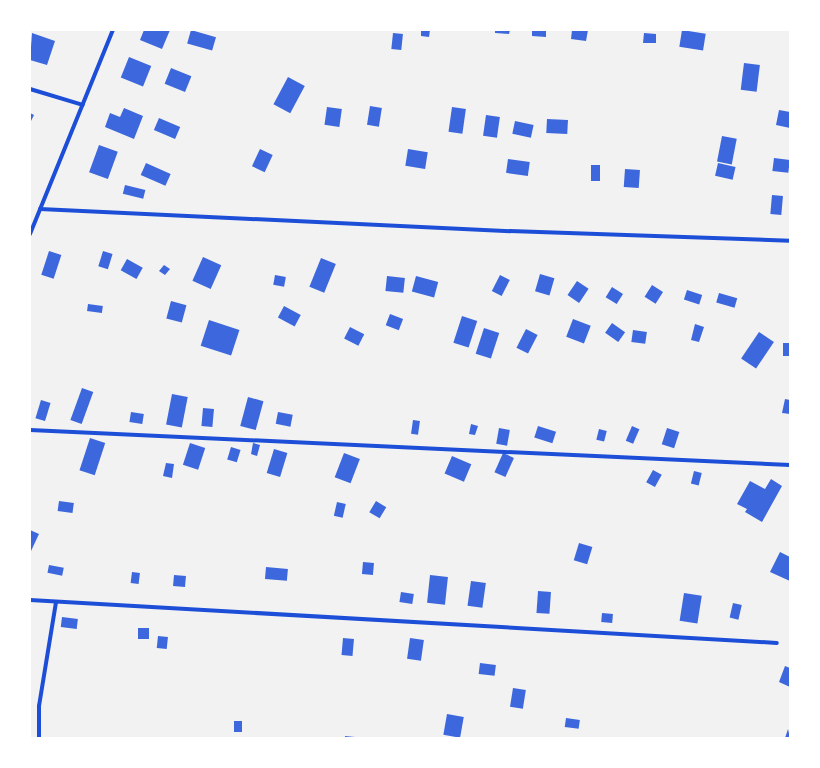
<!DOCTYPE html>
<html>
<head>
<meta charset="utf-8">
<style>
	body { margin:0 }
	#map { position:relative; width:820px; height:768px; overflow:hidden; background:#f2f2f2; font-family:"Fira Sans",sans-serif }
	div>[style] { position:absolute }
	.building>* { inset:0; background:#3d67dc; transform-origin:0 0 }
	.minor>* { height:4px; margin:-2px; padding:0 2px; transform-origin:2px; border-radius:2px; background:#1d4ed8 }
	span { translate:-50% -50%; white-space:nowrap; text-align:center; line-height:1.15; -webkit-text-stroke:3.5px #fff; paint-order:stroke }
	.frame { position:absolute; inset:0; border:31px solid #fff; pointer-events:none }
</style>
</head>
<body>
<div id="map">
	<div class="building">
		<i style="clip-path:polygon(144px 30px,170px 30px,162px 49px,140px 40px)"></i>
		<i style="left:191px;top:30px;width:26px;height:14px;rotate:16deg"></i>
		<i style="clip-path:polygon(421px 30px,430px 30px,429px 37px,421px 36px)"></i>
		<i style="clip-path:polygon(495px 30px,510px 30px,509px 34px,495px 33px)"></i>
		<i style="clip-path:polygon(532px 30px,546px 30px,546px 37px,532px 36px)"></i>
		<i style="clip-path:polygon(572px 30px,588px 30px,586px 41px,571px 39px)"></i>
		<i style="left:682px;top:30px;width:24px;height:17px;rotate:9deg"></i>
		<i style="clip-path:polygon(32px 33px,55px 41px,47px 65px,30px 60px)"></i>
		<i style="left:393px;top:33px;width:10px;height:16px;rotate:6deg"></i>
		<i style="clip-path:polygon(644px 33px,656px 34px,656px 43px,643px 43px)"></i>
		<i style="left:129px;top:57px;width:24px;height:22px;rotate:22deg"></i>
		<i style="left:744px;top:63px;width:16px;height:27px;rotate:7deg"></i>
		<i style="left:171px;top:68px;width:22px;height:17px;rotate:22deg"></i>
		<i style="left:288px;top:77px;width:19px;height:31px;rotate:28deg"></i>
		<i style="left:370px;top:106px;width:12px;height:19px;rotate:9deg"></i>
		<i style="left:327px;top:107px;width:15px;height:18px;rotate:8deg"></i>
		<i style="left:452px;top:107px;width:14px;height:25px;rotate:8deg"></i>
		<i style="clip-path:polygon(124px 108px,143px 116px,134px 139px,105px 127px,110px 113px,120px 117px)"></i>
		<i style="clip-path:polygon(779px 110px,790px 112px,790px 128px,776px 125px)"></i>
		<i style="clip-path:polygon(30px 113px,34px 115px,30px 123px)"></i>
		<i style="left:486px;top:115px;width:14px;height:21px;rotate:8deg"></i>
		<i style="left:159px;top:118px;width:23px;height:13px;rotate:23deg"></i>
		<i style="left:547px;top:119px;width:21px;height:14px;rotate:3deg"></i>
		<i style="left:515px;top:121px;width:19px;height:13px;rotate:12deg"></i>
		<i style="left:722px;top:136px;width:15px;height:26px;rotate:11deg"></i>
		<i style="left:99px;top:145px;width:20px;height:29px;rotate:20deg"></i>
		<i style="left:260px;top:149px;width:14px;height:19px;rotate:25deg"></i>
		<i style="left:408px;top:149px;width:20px;height:17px;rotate:9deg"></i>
		<i style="left:774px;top:158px;width:16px;height:13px;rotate:7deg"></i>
		<i style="left:508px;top:159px;width:22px;height:14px;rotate:8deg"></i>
		<i style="left:146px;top:163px;width:27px;height:13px;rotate:24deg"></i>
		<i style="left:718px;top:163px;width:18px;height:13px;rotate:13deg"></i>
		<i style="left:591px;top:165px;width:9px;height:16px"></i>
		<i style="left:625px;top:169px;width:15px;height:18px;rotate:4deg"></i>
		<i style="left:125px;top:185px;width:21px;height:9px;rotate:14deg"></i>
		<i style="left:772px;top:195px;width:11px;height:19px;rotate:5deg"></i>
		<i style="left:49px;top:251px;width:13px;height:25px;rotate:18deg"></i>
		<i style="left:103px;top:251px;width:10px;height:16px;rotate:17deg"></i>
		<i style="left:203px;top:257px;width:20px;height:26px;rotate:24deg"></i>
		<i style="left:321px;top:258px;width:16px;height:31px;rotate:22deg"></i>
		<i style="left:127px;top:259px;width:18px;height:13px;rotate:29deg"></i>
		<i style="clip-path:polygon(164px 265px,170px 269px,165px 275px,159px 271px)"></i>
		<i style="left:540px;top:274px;width:15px;height:18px;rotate:16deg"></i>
		<i style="left:275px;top:275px;width:11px;height:10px;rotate:10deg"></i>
		<i style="left:500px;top:275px;width:11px;height:18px;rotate:27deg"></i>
		<i style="left:387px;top:276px;width:18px;height:15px;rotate:6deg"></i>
		<i style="left:416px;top:276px;width:23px;height:16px;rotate:15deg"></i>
		<i style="left:577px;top:281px;width:14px;height:17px;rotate:34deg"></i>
		<i style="left:652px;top:285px;width:13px;height:14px;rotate:32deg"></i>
		<i style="left:612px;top:287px;width:13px;height:12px;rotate:32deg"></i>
		<i style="left:687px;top:290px;width:16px;height:10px;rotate:18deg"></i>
		<i style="left:719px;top:293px;width:19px;height:10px;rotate:16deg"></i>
		<i style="left:171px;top:301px;width:16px;height:18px;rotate:15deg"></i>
		<i style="left:88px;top:304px;width:15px;height:7px;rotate:8deg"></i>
		<i style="left:284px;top:306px;width:19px;height:13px;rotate:28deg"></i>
		<i style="left:390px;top:314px;width:14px;height:12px;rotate:21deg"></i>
		<i style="left:462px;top:316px;width:16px;height:28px;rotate:18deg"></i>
		<i style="left:573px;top:319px;width:19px;height:19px;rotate:21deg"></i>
		<i style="left:209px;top:320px;width:32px;height:27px;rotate:18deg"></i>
		<i style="left:612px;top:323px;width:16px;height:12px;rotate:35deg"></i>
		<i style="clip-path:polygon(695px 324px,704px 327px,699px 342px,691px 340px)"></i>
		<i style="left:350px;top:327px;width:16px;height:13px;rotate:27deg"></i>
		<i style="left:484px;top:328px;width:16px;height:27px;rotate:18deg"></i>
		<i style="left:526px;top:329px;width:13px;height:21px;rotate:27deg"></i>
		<i style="left:633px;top:330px;width:14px;height:12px;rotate:8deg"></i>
		<i style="left:759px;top:332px;width:18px;height:32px;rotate:34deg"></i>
		<i style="left:783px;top:343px;width:7px;height:13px"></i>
		<i style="left:82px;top:388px;width:12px;height:34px;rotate:20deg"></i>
		<i style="left:172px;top:394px;width:16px;height:31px;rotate:11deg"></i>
		<i style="left:248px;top:397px;width:16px;height:30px;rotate:15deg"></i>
		<i style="clip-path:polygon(785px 399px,790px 400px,790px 414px,782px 413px)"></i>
		<i style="left:41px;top:400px;width:10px;height:19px;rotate:17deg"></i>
		<i style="left:203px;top:408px;width:11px;height:18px;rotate:5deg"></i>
		<i style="left:131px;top:412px;width:13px;height:10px;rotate:9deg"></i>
		<i style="left:278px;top:412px;width:15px;height:12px;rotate:11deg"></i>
		<i style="left:413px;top:420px;width:7px;height:14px;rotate:8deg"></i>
		<i style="clip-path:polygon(471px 424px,478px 426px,475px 435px,469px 434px)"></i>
		<i style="left:538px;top:426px;width:19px;height:12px;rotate:18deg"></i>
		<i style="left:632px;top:426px;width:8px;height:16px;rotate:23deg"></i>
		<i style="left:499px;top:428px;width:11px;height:16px;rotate:10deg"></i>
		<i style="left:667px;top:428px;width:13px;height:17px;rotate:18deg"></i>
		<i style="left:599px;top:429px;width:8px;height:11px;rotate:14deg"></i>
		<i style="left:90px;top:438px;width:16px;height:34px;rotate:18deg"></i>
		<i style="left:190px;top:443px;width:16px;height:23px;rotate:18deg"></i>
		<i style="clip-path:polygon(253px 443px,260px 445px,257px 456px,251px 454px)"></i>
		<i style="left:231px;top:447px;width:10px;height:13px;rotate:17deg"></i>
		<i style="left:274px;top:449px;width:14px;height:25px;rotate:17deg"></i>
		<i style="left:344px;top:453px;width:17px;height:26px;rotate:21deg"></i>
		<i style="left:503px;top:453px;width:12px;height:21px;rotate:24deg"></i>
		<i style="left:452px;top:456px;width:21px;height:19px;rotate:23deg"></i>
		<i style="clip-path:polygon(166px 463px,174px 464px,172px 478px,163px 476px)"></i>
		<i style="left:653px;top:470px;width:10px;height:14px;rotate:29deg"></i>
		<i style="left:694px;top:471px;width:8px;height:13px;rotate:14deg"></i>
		<i style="clip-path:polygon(771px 479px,782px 486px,762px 522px,745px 512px,747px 509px,737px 504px,750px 481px,765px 489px)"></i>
		<i style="left:59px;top:501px;width:15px;height:10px;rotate:8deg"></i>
		<i style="left:376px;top:501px;width:12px;height:13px;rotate:31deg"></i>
		<i style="left:337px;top:502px;width:9px;height:14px;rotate:13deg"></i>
		<i style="clip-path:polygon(30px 530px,39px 534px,31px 551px,30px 551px)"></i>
		<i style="left:579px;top:543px;width:14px;height:18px;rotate:17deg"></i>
		<i style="clip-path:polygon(780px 552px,790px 557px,790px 581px,770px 572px)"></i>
		<i style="left:363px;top:562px;width:11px;height:12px;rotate:5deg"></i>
		<i style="left:49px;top:565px;width:15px;height:8px;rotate:11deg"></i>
		<i style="left:266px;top:567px;width:22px;height:12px;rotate:5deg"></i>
		<i style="left:132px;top:572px;width:8px;height:11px;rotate:7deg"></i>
		<i style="left:174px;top:575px;width:12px;height:11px;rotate:5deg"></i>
		<i style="left:430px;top:575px;width:18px;height:28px;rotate:6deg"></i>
		<i style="left:471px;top:581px;width:15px;height:25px;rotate:8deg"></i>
		<i style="left:538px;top:591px;width:13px;height:22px;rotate:4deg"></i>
		<i style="left:401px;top:592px;width:13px;height:10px;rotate:9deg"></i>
		<i style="left:684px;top:593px;width:18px;height:28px;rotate:9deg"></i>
		<i style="left:733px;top:603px;width:9px;height:15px;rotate:13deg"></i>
		<i style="left:602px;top:613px;width:11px;height:9px;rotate:5deg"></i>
		<i style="left:62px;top:617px;width:16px;height:10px;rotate:7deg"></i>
		<i style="left:138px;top:628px;width:11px;height:11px"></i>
		<i style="left:158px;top:636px;width:10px;height:12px;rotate:6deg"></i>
		<i style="left:343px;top:638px;width:11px;height:17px;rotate:5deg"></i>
		<i style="left:410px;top:638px;width:14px;height:21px;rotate:8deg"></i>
		<i style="left:480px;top:663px;width:16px;height:11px;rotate:7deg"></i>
		<i style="clip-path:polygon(785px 666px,790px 668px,790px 687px,779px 682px)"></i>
		<i style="left:513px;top:688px;width:13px;height:19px;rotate:9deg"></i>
		<i style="left:447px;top:714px;width:17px;height:21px;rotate:10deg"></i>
		<i style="left:566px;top:718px;width:14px;height:9px;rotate:8deg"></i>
		<i style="left:234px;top:721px;width:8px;height:11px"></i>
		<i style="clip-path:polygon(788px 729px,790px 738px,785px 738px)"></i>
		<i style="clip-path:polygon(345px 736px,355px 737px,355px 738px,345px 738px)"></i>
	</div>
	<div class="minor">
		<i style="left:30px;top:89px;width:55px;rotate:16.8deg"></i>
		<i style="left:40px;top:209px;width:471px;rotate:2.7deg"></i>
		<i style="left:510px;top:231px;width:280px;rotate:2deg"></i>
		<i style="left:30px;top:234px;width:220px;rotate:-67.9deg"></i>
		<i style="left:30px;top:430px;width:761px;rotate:2.64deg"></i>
		<i style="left:30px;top:600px;width:748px;rotate:3.29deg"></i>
		<i style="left:39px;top:738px;width:32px;rotate:-90deg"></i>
		<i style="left:39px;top:706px;width:105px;rotate:-80.7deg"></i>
	</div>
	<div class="frame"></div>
</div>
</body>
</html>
